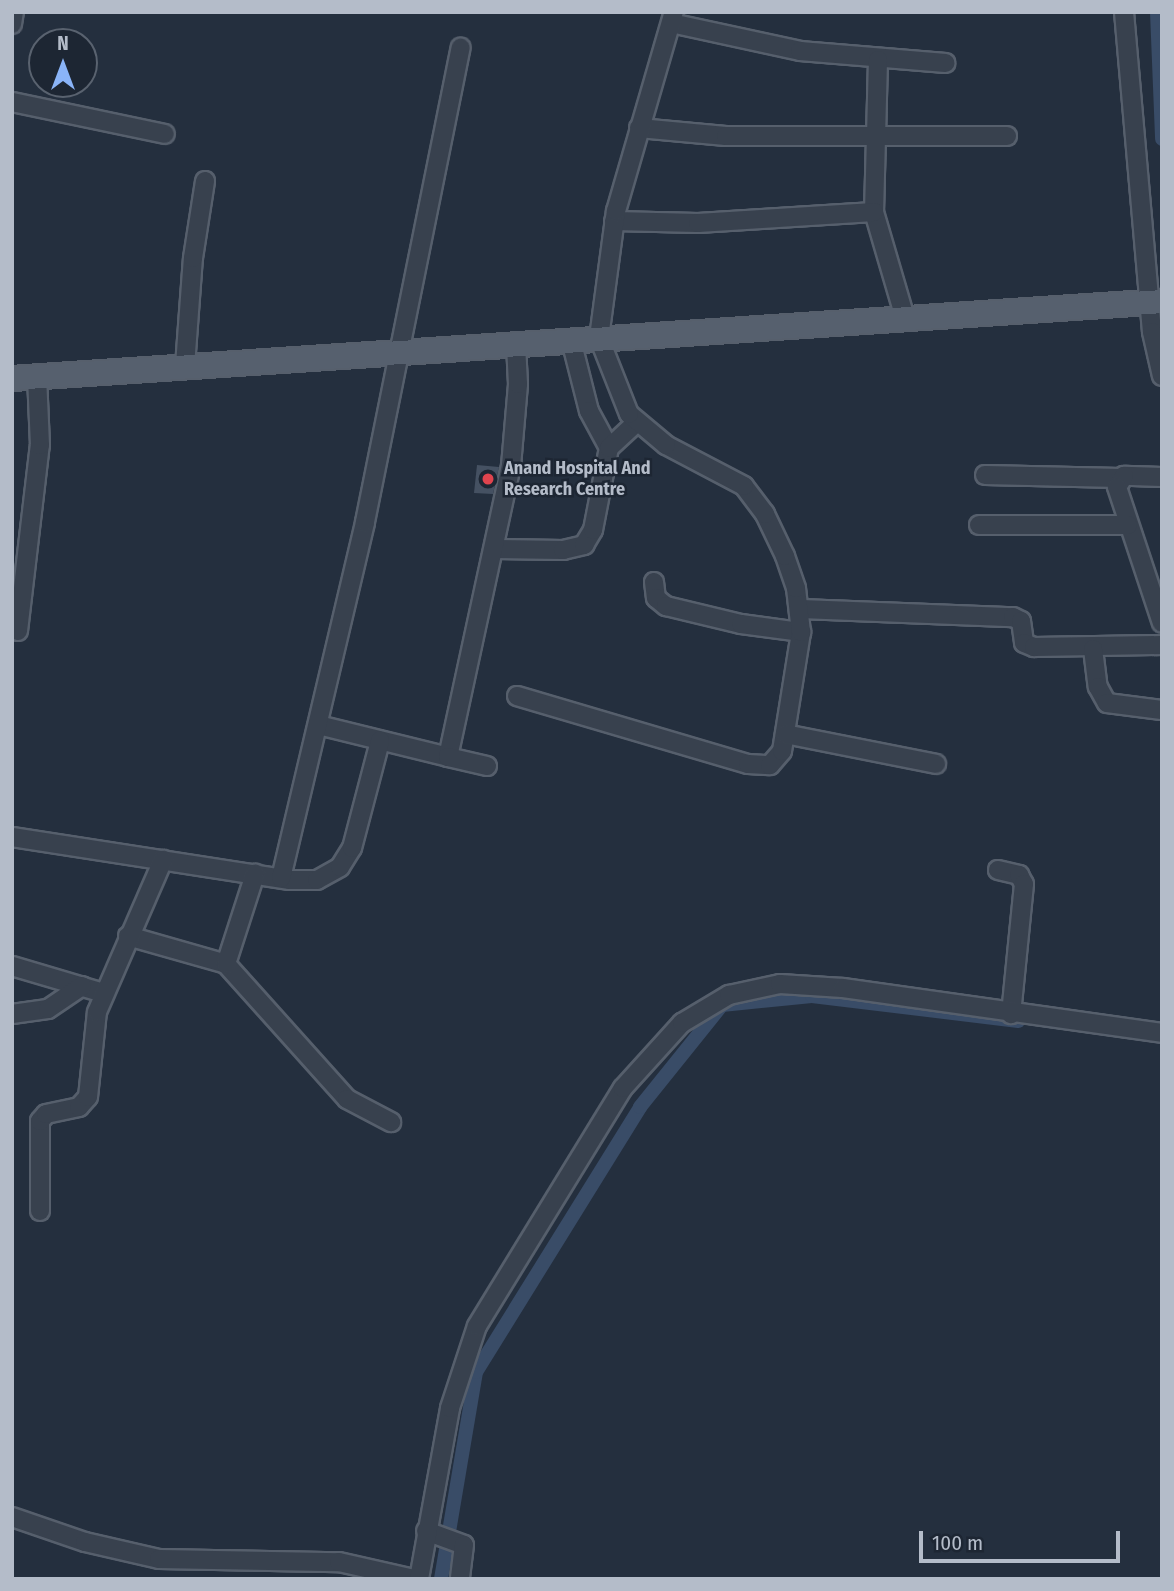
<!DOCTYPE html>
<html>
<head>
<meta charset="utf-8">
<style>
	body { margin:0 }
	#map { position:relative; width:1174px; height:1591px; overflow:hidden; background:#242f3e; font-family:"Fira Sans Condensed",sans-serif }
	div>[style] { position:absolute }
	.canal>* { height:14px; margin:-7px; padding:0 7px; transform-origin:7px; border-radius:7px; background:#394c67 }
	.building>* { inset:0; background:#455162 }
	.roads { filter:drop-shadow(2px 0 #565f6c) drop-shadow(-2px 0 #565f6c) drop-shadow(0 2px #565f6c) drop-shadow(0 -2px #565f6c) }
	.minor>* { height:18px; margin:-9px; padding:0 9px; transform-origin:9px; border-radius:9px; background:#38414e }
	.major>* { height:23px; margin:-11.5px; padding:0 11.5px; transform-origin:11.5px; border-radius:11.5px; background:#56606e }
	.dots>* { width:19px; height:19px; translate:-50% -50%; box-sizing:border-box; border:4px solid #1d2633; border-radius:50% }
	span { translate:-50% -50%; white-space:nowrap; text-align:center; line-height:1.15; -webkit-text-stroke:5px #1d2633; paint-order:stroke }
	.poi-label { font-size:18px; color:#b4bcc9; font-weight:700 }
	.left { translate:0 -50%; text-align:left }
	.frame { position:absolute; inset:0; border:14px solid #b4bcc9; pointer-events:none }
	.north { position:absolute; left:28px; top:28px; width:70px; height:70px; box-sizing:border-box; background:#1d2633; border:2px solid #59626f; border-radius:50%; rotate:0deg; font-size:19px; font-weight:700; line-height:28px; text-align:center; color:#b4bcc9 }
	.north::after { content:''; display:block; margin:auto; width:24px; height:32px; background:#8ab4f8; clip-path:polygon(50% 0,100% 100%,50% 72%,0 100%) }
	.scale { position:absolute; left:919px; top:1531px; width:201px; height:32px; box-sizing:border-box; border:4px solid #b4bcc9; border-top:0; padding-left:9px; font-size:21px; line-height:24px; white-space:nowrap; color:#b4bcc9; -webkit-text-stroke:5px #1d2633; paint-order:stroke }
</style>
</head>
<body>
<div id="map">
	<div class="canal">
		<i style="left:1157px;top:12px;width:127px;rotate:87.7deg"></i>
		<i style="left:441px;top:1579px;width:210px;rotate:-80.4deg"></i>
		<i style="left:476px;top:1372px;width:312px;rotate:-58.2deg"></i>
		<i style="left:640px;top:1107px;width:131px;rotate:-51.2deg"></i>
		<i style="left:722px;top:1005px;width:90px;rotate:-5.7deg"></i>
		<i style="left:812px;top:996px;width:208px;rotate:6.9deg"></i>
	</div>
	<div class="building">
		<i style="clip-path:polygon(477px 465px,499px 467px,493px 494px,474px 493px)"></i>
	</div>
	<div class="roads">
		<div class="minor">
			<i style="left:1124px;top:12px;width:321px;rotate:85deg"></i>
			<i style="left:1152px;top:332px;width:45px;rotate:77.2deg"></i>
			<i style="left:671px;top:23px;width:132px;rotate:12.2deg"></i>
			<i style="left:800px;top:51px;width:146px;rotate:4.7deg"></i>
			<i style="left:12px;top:24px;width:12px;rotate:-81deg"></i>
			<i style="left:878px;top:60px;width:152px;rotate:91.5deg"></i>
			<i style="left:874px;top:212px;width:110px;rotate:73.7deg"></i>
			<i style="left:12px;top:102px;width:156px;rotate:11.8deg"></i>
			<i style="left:639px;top:128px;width:87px;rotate:5.3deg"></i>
			<i style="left:726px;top:136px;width:281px"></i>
			<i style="left:614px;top:221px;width:84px;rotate:1.4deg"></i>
			<i style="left:698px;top:223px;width:176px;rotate:-3.6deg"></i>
			<i style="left:571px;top:340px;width:73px;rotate:75.8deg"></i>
			<i style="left:589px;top:411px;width:42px;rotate:61.6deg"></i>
			<i style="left:185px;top:366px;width:108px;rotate:-85.8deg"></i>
			<i style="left:193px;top:258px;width:78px;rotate:-81.1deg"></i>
			<i style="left:985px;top:475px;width:135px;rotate:1.3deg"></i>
			<i style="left:1162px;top:477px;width:38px;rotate:-178deg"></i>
			<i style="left:1124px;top:476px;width:13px;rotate:122deg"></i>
			<i style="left:1117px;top:487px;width:143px;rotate:71.7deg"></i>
			<i style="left:979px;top:525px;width:149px"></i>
			<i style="left:496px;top:549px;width:67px;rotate:0.9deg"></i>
			<i style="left:563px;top:550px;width:22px;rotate:-13deg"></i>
			<i style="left:584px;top:545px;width:17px;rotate:-59deg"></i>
			<i style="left:593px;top:530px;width:84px;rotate:-79deg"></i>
			<i style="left:609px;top:448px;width:38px;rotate:-43deg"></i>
			<i style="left:654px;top:582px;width:16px;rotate:83deg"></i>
			<i style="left:656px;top:598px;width:13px;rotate:39deg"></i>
			<i style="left:666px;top:606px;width:77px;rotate:13.5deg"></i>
			<i style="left:741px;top:624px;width:61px;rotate:7.6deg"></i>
			<i style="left:801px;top:609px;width:212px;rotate:2.2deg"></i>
			<i style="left:1013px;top:617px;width:9px;rotate:27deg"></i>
			<i style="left:1021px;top:621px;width:22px;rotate:82deg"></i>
			<i style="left:1024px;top:643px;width:11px;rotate:22deg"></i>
			<i style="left:1034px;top:647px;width:128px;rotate:-0.9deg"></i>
			<i style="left:18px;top:631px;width:187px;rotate:-83.3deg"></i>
			<i style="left:40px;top:445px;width:69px;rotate:-92.5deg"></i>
			<i style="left:1093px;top:649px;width:38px;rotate:83deg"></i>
			<i style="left:1098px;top:687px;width:18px;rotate:61deg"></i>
			<i style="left:1107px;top:703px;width:55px;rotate:7.3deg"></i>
			<i style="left:517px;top:696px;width:241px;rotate:16.4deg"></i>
			<i style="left:748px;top:764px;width:22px;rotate:3deg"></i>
			<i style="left:770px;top:765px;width:18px;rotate:-49deg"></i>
			<i style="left:782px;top:751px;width:121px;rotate:-80.9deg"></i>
			<i style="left:801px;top:632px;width:44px;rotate:-96.5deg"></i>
			<i style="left:796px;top:588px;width:34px;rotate:-109deg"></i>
			<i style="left:785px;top:556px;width:47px;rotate:-115.5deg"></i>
			<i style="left:765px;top:514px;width:35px;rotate:-127deg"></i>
			<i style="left:744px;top:486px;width:88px;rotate:-152.3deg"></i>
			<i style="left:666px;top:445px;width:48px;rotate:-140deg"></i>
			<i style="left:629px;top:414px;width:82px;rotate:-111.5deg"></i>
			<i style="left:599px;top:338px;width:128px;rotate:-82.4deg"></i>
			<i style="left:616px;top:211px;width:207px;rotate:-73.8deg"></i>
			<i style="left:318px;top:725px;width:134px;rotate:13.8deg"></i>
			<i style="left:448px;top:757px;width:298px;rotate:-77.8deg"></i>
			<i style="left:511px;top:466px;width:82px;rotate:-85.1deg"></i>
			<i style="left:518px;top:384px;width:40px;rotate:-92.9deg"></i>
			<i style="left:785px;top:734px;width:154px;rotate:11.2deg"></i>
			<i style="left:448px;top:757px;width:40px;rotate:13deg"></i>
			<i style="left:12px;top:837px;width:281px;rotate:8.8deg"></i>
			<i style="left:290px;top:880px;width:27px"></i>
			<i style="left:317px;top:880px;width:26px;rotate:-29deg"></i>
			<i style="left:340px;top:867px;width:22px;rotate:-58deg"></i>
			<i style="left:352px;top:848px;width:111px;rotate:-75.3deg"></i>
			<i style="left:998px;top:870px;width:22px;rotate:13deg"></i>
			<i style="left:1019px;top:875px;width:10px;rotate:61deg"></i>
			<i style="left:1024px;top:884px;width:131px;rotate:95.7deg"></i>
			<i style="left:281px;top:878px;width:366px;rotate:-76.7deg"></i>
			<i style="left:365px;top:522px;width:484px;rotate:-78.6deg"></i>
			<i style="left:128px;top:936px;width:102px;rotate:15.9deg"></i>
			<i style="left:226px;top:964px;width:181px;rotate:48.1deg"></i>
			<i style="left:347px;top:1099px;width:50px;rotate:27.6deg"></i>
			<i style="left:226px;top:964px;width:95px;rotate:-72.1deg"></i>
			<i style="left:12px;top:966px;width:95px;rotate:16.5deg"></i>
			<i style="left:12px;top:1014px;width:36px;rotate:-8deg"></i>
			<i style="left:48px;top:1009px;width:41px;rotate:-34.1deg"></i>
			<i style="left:40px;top:1211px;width:90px;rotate:-90deg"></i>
			<i style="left:40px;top:1121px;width:9px;rotate:-49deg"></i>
			<i style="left:46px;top:1114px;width:34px;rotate:-12deg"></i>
			<i style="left:79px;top:1107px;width:13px;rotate:-48deg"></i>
			<i style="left:88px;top:1097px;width:85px;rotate:-84deg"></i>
			<i style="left:97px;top:1012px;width:166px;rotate:-66.5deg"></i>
			<i style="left:12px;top:1517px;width:77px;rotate:18.9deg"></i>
			<i style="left:85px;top:1542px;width:76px;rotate:12.9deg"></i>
			<i style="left:159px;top:1559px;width:180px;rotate:1deg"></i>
			<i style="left:339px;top:1562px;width:77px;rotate:12.8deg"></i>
			<i style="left:426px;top:1531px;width:40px;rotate:20.2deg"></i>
			<i style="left:464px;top:1545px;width:34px;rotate:97deg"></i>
			<i style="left:419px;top:1579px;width:174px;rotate:-79.7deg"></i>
			<i style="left:450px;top:1408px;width:86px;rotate:-71.8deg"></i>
			<i style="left:477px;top:1326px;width:279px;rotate:-58.5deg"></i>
			<i style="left:623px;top:1088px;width:88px;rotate:-47.8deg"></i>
			<i style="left:682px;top:1023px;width:55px;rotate:-30.8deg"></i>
			<i style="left:729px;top:995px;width:52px;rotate:-12.2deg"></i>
			<i style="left:780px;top:984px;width:63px;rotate:3.6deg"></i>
			<i style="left:843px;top:988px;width:322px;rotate:8deg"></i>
		</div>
		<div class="major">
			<i style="left:12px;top:378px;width:1153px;rotate:-3.83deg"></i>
		</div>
	</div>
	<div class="dots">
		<i style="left:488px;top:479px;background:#e0444e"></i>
	</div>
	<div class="poi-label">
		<span class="left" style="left:504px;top:479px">Anand Hospital And<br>Research Centre</span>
	</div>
	<div class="frame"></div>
	<div class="north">N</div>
	<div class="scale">100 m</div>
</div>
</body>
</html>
